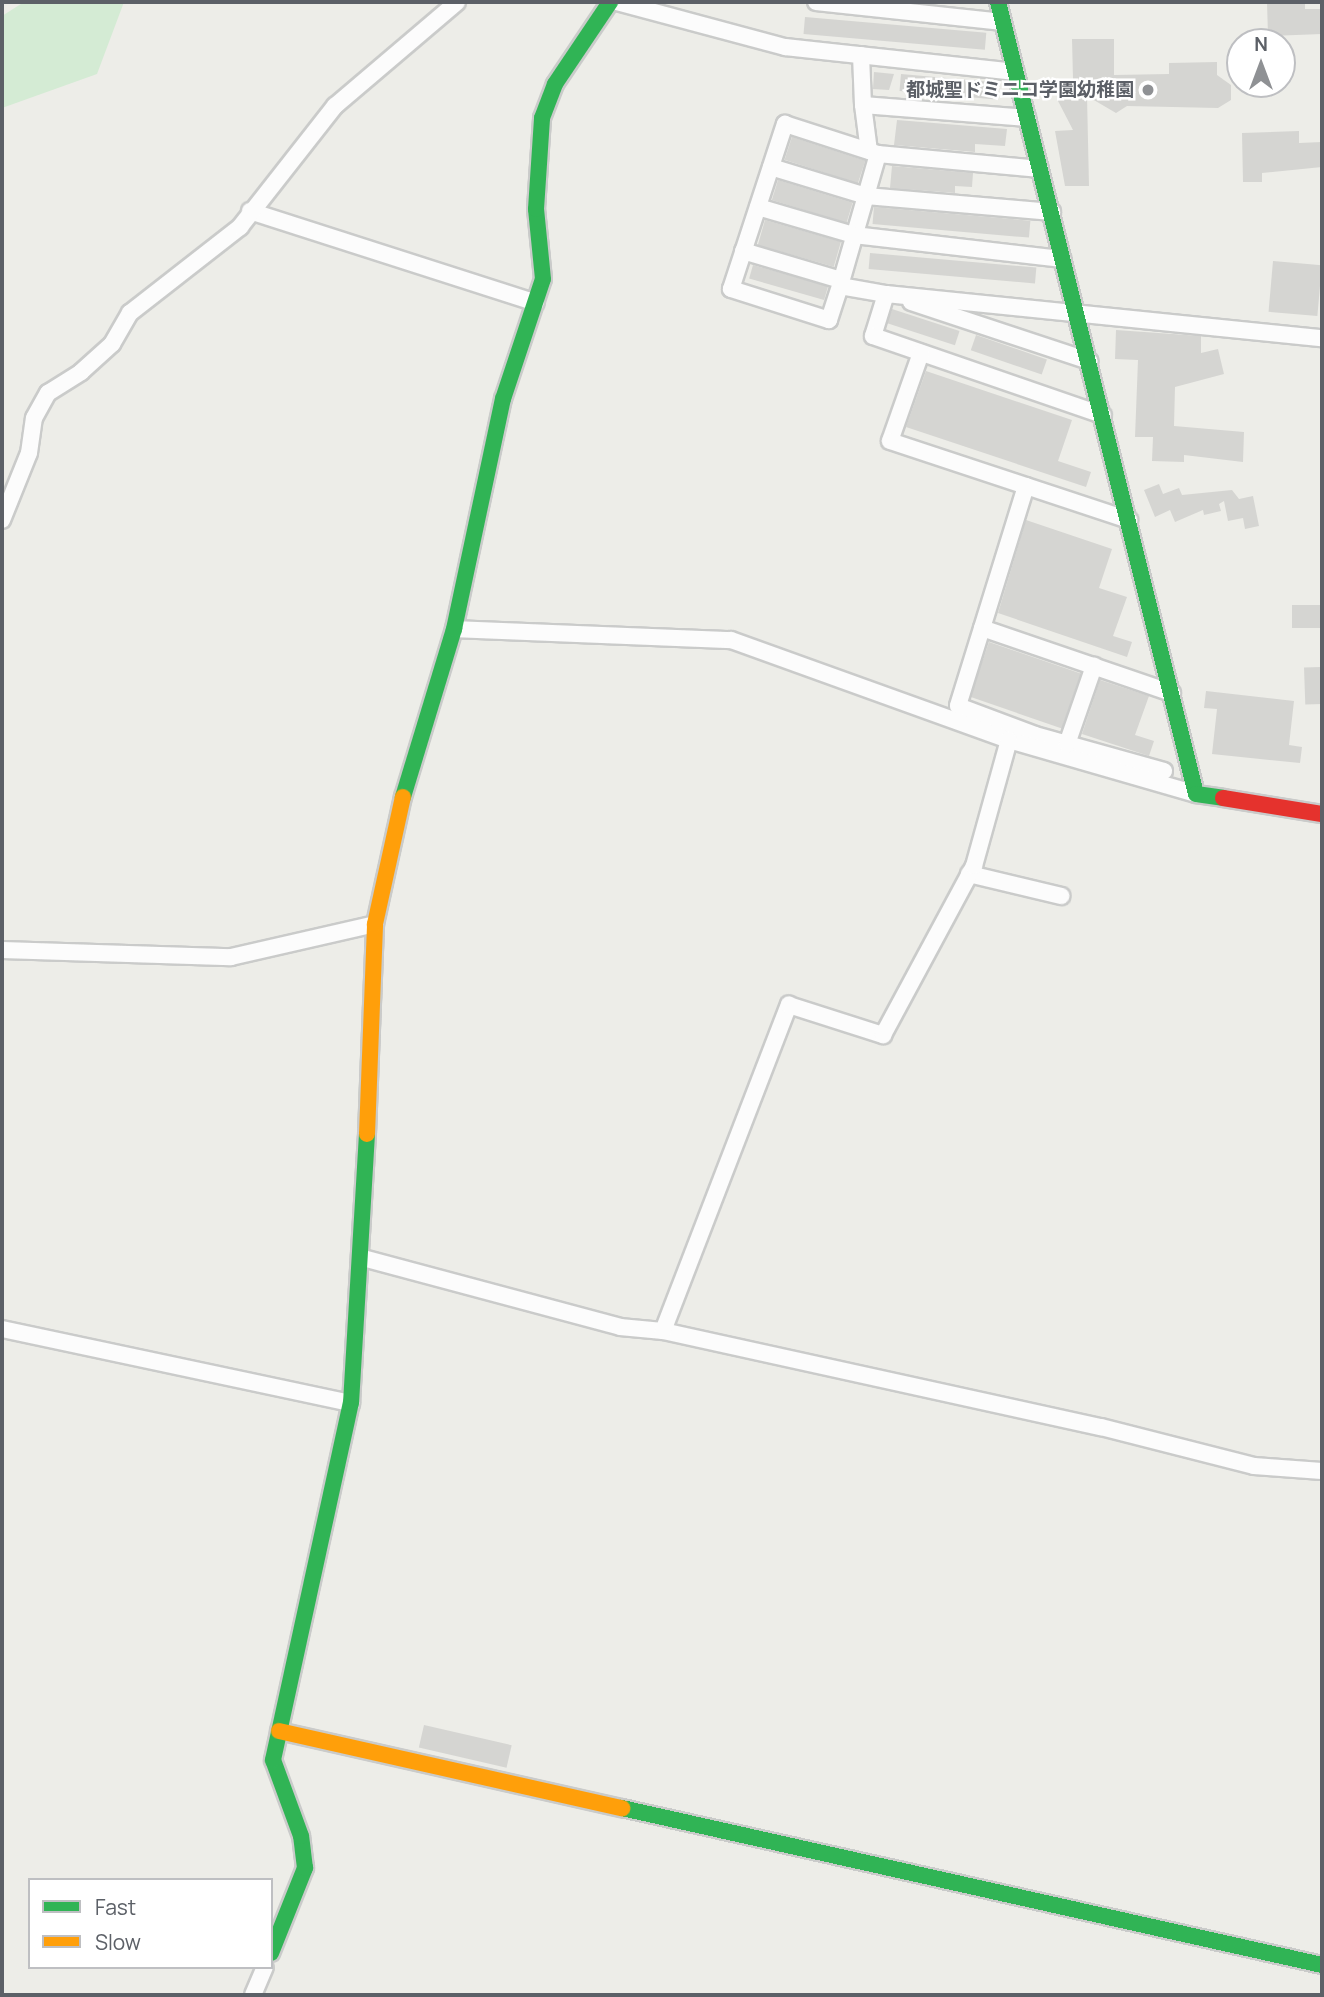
<!DOCTYPE html>
<html>
<head>
<meta charset="utf-8">
<style>
	body { margin:0 }
	#map { position:relative; width:1324px; height:1997px; overflow:hidden; background:#edede8; font-family:Manrope,"Noto Sans JP",sans-serif }
	div>[style] { position:absolute }
	.green>* { inset:0; background:#d4ebd4 }
	.building>* { inset:0; background:#d5d5d2; transform-origin:0 0 }
	.roads { filter:drop-shadow(2px 0 #cacbca) drop-shadow(-2px 0 #cacbca) drop-shadow(0 2px #cacbca) drop-shadow(0 -2px #cacbca) }
	.street>* { height:16px; margin:-8px; padding:0 8px; transform-origin:8px; border-radius:8px; background:#fcfcfc }
	.fast>* { height:16px; margin:-8px; padding:0 8px; transform-origin:8px; border-radius:8px; background:#30b455 }
	.slow>* { height:16px; margin:-8px; padding:0 8px; transform-origin:8px; border-radius:8px; background:#ff9f0a }
	.jam>* { height:16px; margin:-8px; padding:0 8px; transform-origin:8px; border-radius:8px; background:#e5322d }
	.dots>* { width:19px; height:19px; translate:-50% -50%; box-sizing:border-box; border:4px solid #fff; border-radius:50% }
	span { translate:-50% -50%; white-space:nowrap; text-align:center; line-height:1.15; -webkit-text-stroke:5px #fff; paint-order:stroke }
	.poi-label { font-size:19px; color:#5c6067; font-weight:700 }
	.right { translate:-100% -50%; text-align:right }
	.frame { position:absolute; inset:0; border:4px solid #5c6067; pointer-events:none }
	.legend { position:absolute; left:28px; top:1878px; width:245px; height:91px; box-sizing:border-box; background:#fff; border:2px solid #bebfc2; margin:0; padding:9px 12px; list-style:none; font-size:21px; color:#5c6067 }
	.legend li { display:flex; align-items:center; gap:14px; height:35px }
	.legend b { width:35px; border:2px solid #bebfc2 }
	.north { position:absolute; left:1226px; top:28px; width:70px; height:70px; box-sizing:border-box; background:#fff; border:2px solid #bebfc2; border-radius:50%; rotate:0deg; font-size:19px; font-weight:700; line-height:28px; text-align:center; color:#5c6067 }
	.north::after { content:''; display:block; margin:auto; width:24px; height:32px; background:#8f9194; clip-path:polygon(50% 0,100% 100%,50% 72%,0 100%) }
</style>
</head>
<body>
<div id="map">
	<div class="green">
		<i style="clip-path:polygon(24px 2px,124px 2px,97px 74px,2px 108px,2px 16px)"></i>
	</div>
	<div class="building">
		<i style="clip-path:polygon(1267px 2px,1305px 2px,1305px 9px,1322px 9px,1322px 34px,1268px 36px)"></i>
		<i style="left:805px;top:17px;width:182px;height:17px;rotate:5deg"></i>
		<i style="clip-path:polygon(1072px 39px,1114px 39px,1114px 75px,1169px 74px,1169px 63px,1217px 62px,1217px 75px,1231px 85px,1231px 100px,1218px 108px,1127px 106px,1116px 113px,1087px 96px,1089px 186px,1065px 186px,1055px 131px,1073px 130px,1058px 101px,1063px 86px,1073px 79px)"></i>
		<i style="clip-path:polygon(874px 72px,894px 74px,889px 90px,873px 89px)"></i>
		<i style="left:901px;top:74px;width:94px;height:17px;rotate:5deg"></i>
		<i style="clip-path:polygon(897px 120px,1007px 129px,1005px 146px,975px 144px,975px 152px,894px 145px)"></i>
		<i style="clip-path:polygon(1299px 131px,1299px 143px,1322px 142px,1322px 167px,1262px 173px,1262px 182px,1243px 182px,1242px 133px)"></i>
		<i style="left:792px;top:137px;width:77px;height:24px;rotate:18deg"></i>
		<i style="clip-path:polygon(892px 166px,973px 173px,972px 187px,955px 186px,955px 193px,890px 188px)"></i>
		<i style="left:778px;top:180px;width:78px;height:21px;rotate:17deg"></i>
		<i style="left:874px;top:207px;width:157px;height:17px;rotate:5deg"></i>
		<i style="left:765px;top:220px;width:79px;height:26px;rotate:16deg"></i>
		<i style="left:870px;top:253px;width:167px;height:16px;rotate:5deg"></i>
		<i style="left:1273px;top:261px;width:49px;height:51px;rotate:5deg"></i>
		<i style="left:753px;top:265px;width:78px;height:14px;rotate:16deg"></i>
		<i style="left:892px;top:309px;width:71px;height:15px;rotate:18deg"></i>
		<i style="clip-path:polygon(1116px 330px,1201px 336px,1201px 353px,1218px 349px,1224px 374px,1175px 387px,1174px 426px,1244px 432px,1243px 462px,1184px 455px,1184px 462px,1152px 461px,1153px 437px,1135px 437px,1138px 360px,1115px 359px)"></i>
		<i style="left:976px;top:335px;width:75px;height:16px;rotate:19deg"></i>
		<i style="clip-path:polygon(926px 371px,1072px 420px,1058px 461px,1091px 472px,1086px 487px,906px 427px)"></i>
		<i style="clip-path:polygon(1159px 484px,1163px 494px,1179px 488px,1182px 495px,1232px 490px,1239px 499px,1253px 496px,1259px 526px,1245px 529px,1243px 518px,1228px 521px,1224px 501px,1219px 504px,1221px 511px,1204px 515px,1203px 510px,1175px 522px,1170px 510px,1155px 517px,1144px 490px)"></i>
		<i style="clip-path:polygon(1026px 520px,1112px 549px,1099px 588px,1127px 597px,1113px 636px,1132px 642px,1127px 657px,998px 613px)"></i>
		<i style="left:1322px;top:605px;width:23px;height:30px;rotate:90deg"></i>
		<i style="left:989px;top:642px;width:97px;height:58px;rotate:19deg"></i>
		<i style="left:1321px;top:667px;width:37px;height:17px;rotate:88deg"></i>
		<i style="clip-path:polygon(1100px 680px,1149px 696px,1135px 735px,1154px 741px,1149px 756px,1082px 734px)"></i>
		<i style="clip-path:polygon(1206px 691px,1294px 701px,1289px 745px,1302px 747px,1300px 763px,1212px 754px,1217px 709px,1204px 708px)"></i>
		<i style="left:424px;top:1725px;width:90px;height:23px;rotate:13deg"></i>
	</div>
	<div class="roads">
		<div class="street">
			<i style="left:617px;top:2px;width:174px;rotate:15deg"></i>
			<i style="left:785px;top:47px;width:232px;rotate:6.2deg"></i>
			<i style="left:816px;top:2px;width:188px;rotate:6.1deg"></i>
			<i style="left:861px;top:55px;width:50px;rotate:87.7deg"></i>
			<i style="left:863px;top:105px;width:165px;rotate:4.5deg"></i>
			<i style="left:863px;top:105px;width:46px;rotate:82.6deg"></i>
			<i style="left:771px;top:167px;width:99px;rotate:17deg"></i>
			<i style="left:866px;top:196px;width:187px;rotate:4.9deg"></i>
			<i style="left:1040px;top:169px;width:163px;rotate:-174.7deg"></i>
			<i style="left:878px;top:154px;width:137px;rotate:106.1deg"></i>
			<i style="left:840px;top:286px;width:47px;rotate:9.9deg"></i>
			<i style="left:886px;top:294px;width:44px;rotate:107.2deg"></i>
			<i style="left:873px;top:336px;width:243px;rotate:19deg"></i>
			<i style="left:758px;top:207px;width:100px;rotate:16.3deg"></i>
			<i style="left:854px;top:235px;width:210px;rotate:6.6deg"></i>
			<i style="left:250px;top:211px;width:300px;rotate:17.8deg"></i>
			<i style="left:743px;top:251px;width:102px;rotate:16.5deg"></i>
			<i style="left:840px;top:286px;width:36px;rotate:108deg"></i>
			<i style="left:829px;top:320px;width:103px;rotate:-162.4deg"></i>
			<i style="left:731px;top:289px;width:174px;rotate:-71.9deg"></i>
			<i style="left:785px;top:124px;width:98px;rotate:17.9deg"></i>
			<i style="left:886px;top:294px;width:438px;rotate:5.8deg"></i>
			<i style="left:911px;top:302px;width:188px;rotate:18.3deg"></i>
			<i style="left:921px;top:353px;width:93px;rotate:109.4deg"></i>
			<i style="left:890px;top:441px;width:252px;rotate:18.3deg"></i>
			<i style="left:1026px;top:486px;width:230px;rotate:107.2deg"></i>
			<i style="left:958px;top:706px;width:82px;rotate:20.6deg"></i>
			<i style="left:1035px;top:735px;width:134px;rotate:15.6deg"></i>
			<i style="left:2px;top:520px;width:72px;rotate:-68.1deg"></i>
			<i style="left:29px;top:453px;width:35px;rotate:-82deg"></i>
			<i style="left:34px;top:418px;width:29px;rotate:-61deg"></i>
			<i style="left:48px;top:393px;width:39px;rotate:-32deg"></i>
			<i style="left:81px;top:372px;width:42px;rotate:-42.1deg"></i>
			<i style="left:112px;top:344px;width:36px;rotate:-60deg"></i>
			<i style="left:130px;top:313px;width:140px;rotate:-38deg"></i>
			<i style="left:240px;top:227px;width:154px;rotate:-51.9deg"></i>
			<i style="left:335px;top:106px;width:160px;rotate:-40.4deg"></i>
			<i style="left:982px;top:628px;width:201px;rotate:18.9deg"></i>
			<i style="left:454px;top:629px;width:277px;rotate:2.3deg"></i>
			<i style="left:731px;top:640px;width:295px;rotate:19.8deg"></i>
			<i style="left:1009px;top:740px;width:195px;rotate:16.1deg"></i>
			<i style="left:1067px;top:744px;width:83px;rotate:-70.9deg"></i>
			<i style="left:969px;top:874px;width:95px;rotate:13.4deg"></i>
			<i style="left:2px;top:950px;width:229px;rotate:1.8deg"></i>
			<i style="left:231px;top:957px;width:148px;rotate:-12.9deg"></i>
			<i style="left:363px;top:1258px;width:266px;rotate:15deg"></i>
			<i style="left:620px;top:1327px;width:43px;rotate:5.3deg"></i>
			<i style="left:663px;top:1331px;width:448px;rotate:12.4deg"></i>
			<i style="left:1101px;top:1427px;width:158px;rotate:14.3deg"></i>
			<i style="left:1254px;top:1466px;width:68px;rotate:4.2deg"></i>
			<i style="left:2px;top:1329px;width:357px;rotate:12deg"></i>
			<i style="left:663px;top:1331px;width:350px;rotate:-68.9deg"></i>
			<i style="left:789px;top:1005px;width:99px;rotate:17.7deg"></i>
			<i style="left:883px;top:1035px;width:192px;rotate:-61.7deg"></i>
			<i style="left:974px;top:866px;width:131px;rotate:-74.5deg"></i>
			<i style="left:253px;top:1995px;width:30px;rotate:-67deg"></i>
		</div>
		<div class="fast">
			<i style="left:998px;top:2px;width:816px;rotate:75.96deg"></i>
			<i style="left:1196px;top:794px;width:27px;rotate:8deg"></i>
			<i style="left:403px;top:797px;width:176px;rotate:-73.1deg"></i>
			<i style="left:454px;top:629px;width:235px;rotate:-78deg"></i>
			<i style="left:503px;top:399px;width:126px;rotate:-71.6deg"></i>
			<i style="left:543px;top:279px;width:70px;rotate:-95.7deg"></i>
			<i style="left:536px;top:209px;width:91px;rotate:-86.2deg"></i>
			<i style="left:542px;top:118px;width:36px;rotate:-69deg"></i>
			<i style="left:555px;top:84px;width:99px;rotate:-56.1deg"></i>
			<i style="left:622px;top:1808px;width:717px;rotate:12.64deg"></i>
			<i style="left:271px;top:1953px;width:92px;rotate:-68.2deg"></i>
			<i style="left:305px;top:1868px;width:32px;rotate:-97deg"></i>
			<i style="left:301px;top:1836px;width:81px;rotate:-110.2deg"></i>
			<i style="left:273px;top:1760px;width:365px;rotate:-77.7deg"></i>
			<i style="left:351px;top:1403px;width:269px;rotate:-86.6deg"></i>
		</div>
		<div class="slow">
			<i style="left:367px;top:1134px;width:210px;rotate:-87.8deg"></i>
			<i style="left:375px;top:924px;width:130px;rotate:-77.6deg"></i>
			<i style="left:279px;top:1731px;width:352px;rotate:12.7deg"></i>
		</div>
		<div class="jam">
			<i style="left:1223px;top:798px;width:100px;rotate:9.2deg"></i>
		</div>
	</div>
	<div class="dots">
		<i style="left:1148px;top:90px;background:#8f9194"></i>
	</div>
	<div class="poi-label">
		<span class="right" style="left:1134px;top:90px">都城聖ドミニコ学園幼稚園</span>
	</div>
	<div class="frame"></div>
	<ul class="legend">
	<li><b style="height:9px;background:#30b455"></b>Fast</li>
	<li><b style="height:9px;background:#ff9f0a"></b>Slow</li>
	</ul>
	<div class="north">N</div>
</div>
</body>
</html>
